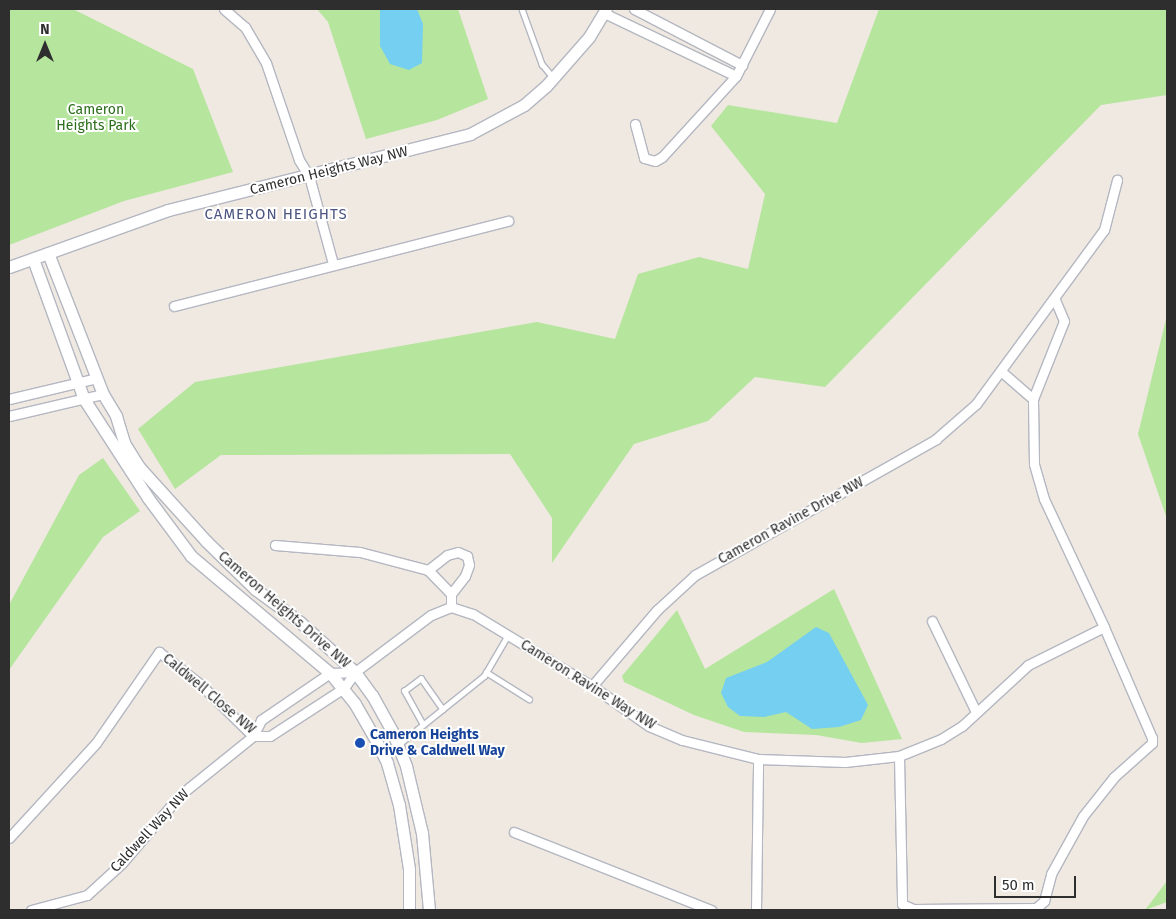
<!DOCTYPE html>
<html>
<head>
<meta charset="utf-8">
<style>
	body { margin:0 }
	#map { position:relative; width:1176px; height:919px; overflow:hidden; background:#efe9e1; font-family:"Fira Sans",sans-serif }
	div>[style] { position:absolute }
	.green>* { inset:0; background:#b6e59e }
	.water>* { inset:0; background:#75cff0 }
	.roads { filter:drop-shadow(1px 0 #b4b7c1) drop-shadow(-1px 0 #b4b7c1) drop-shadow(0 1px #b4b7c1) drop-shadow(0 -1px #b4b7c1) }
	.service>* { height:4.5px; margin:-2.25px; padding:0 2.25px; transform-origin:2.25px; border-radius:2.25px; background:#fff }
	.minor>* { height:9px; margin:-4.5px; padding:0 4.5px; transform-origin:4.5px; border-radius:4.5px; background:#fff }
	.tertiary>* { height:11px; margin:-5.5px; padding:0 5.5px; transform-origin:5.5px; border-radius:5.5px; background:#fff }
	.dots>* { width:14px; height:14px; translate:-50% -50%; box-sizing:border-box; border:2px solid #fff; border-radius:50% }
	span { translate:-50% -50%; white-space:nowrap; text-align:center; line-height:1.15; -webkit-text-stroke:4px #fff; paint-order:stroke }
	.park-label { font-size:14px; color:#2c6e1b }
	.street-label { font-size:14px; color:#2e2e2e }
	.transit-label { font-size:14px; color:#164399; font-weight:700 }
	.left { translate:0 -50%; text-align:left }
	.neighbourhood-label { font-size:15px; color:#4d5680; letter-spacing:1px }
	.frame { position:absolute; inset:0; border:10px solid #2e2e2e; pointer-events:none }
	.north { position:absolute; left:20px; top:20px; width:50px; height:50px; -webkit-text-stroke:4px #fff; paint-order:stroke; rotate:0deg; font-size:14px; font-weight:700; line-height:20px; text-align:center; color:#2e2e2e }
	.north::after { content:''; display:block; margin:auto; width:18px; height:22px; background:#2e2e2e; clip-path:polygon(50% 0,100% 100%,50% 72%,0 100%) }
	.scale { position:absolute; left:994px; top:876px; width:82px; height:22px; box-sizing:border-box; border:2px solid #2e2e2e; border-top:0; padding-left:6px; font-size:15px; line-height:18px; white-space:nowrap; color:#2e2e2e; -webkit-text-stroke:4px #fff; paint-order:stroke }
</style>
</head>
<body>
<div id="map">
	<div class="green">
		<i style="clip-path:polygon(9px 9px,73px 9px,193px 69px,233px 172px,124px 201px,9px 245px)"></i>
		<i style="clip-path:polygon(317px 9px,458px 9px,488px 99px,437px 120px,366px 139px,328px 22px)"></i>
		<i style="clip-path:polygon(879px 9px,1167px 9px,1167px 95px,1101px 105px,825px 387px,755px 377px,708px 421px,634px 444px,552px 563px,552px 518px,510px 454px,221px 455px,175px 489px,138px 429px,195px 382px,537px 322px,615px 339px,638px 274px,699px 257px,748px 269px,765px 194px,711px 126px,728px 105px,837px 123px)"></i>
		<i style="clip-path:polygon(1167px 315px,1167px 519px,1138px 434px)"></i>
		<i style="clip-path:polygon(103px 458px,140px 511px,103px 537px,9px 670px,9px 605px,79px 475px)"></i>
		<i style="clip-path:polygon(834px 589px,902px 739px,862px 743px,816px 735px,744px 732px,694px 715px,624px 682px,622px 676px,677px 610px,705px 669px)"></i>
		<i style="clip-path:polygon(1167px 881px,1167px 902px,1145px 910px)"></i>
	</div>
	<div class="water">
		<i style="clip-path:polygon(380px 9px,417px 9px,423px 24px,422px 63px,409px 70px,390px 64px,380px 46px)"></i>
		<i style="clip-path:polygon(816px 627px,829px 633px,868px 705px,861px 720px,839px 727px,812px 729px,786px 712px,764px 717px,740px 716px,728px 707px,721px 693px,726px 678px,767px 662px)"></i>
	</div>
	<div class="roads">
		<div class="service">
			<i style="left:522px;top:9px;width:59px;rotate:70deg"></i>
			<i style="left:542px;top:64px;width:17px;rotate:50deg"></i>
			<i style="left:486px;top:672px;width:51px;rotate:32.1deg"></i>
			<i style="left:423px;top:725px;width:39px;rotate:-119deg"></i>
			<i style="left:404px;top:691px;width:21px;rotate:-37deg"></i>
			<i style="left:421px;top:678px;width:38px;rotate:55deg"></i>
			<i style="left:399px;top:744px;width:109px;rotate:-38.7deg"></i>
			<i style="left:484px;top:676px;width:48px;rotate:-59.7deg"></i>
		</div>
		<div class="minor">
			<i style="left:224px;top:9px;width:28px;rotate:41deg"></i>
			<i style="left:245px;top:27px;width:42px;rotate:59.7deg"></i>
			<i style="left:266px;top:63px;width:102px;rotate:71.2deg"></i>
			<i style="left:299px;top:160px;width:19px;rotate:58deg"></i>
			<i style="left:309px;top:176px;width:91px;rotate:74.7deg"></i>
			<i style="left:634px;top:9px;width:122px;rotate:27.4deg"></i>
			<i style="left:604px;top:13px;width:146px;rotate:25.5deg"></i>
			<i style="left:635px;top:124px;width:35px;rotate:75deg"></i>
			<i style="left:644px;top:158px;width:11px;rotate:15deg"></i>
			<i style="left:655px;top:161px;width:8px;rotate:-30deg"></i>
			<i style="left:662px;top:157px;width:110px;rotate:-47.6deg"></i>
			<i style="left:736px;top:76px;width:75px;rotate:-63.1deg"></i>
			<i style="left:174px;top:306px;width:345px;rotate:-14.3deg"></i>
			<i style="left:1002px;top:372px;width:41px;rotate:41.1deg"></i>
			<i style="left:9px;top:399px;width:90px;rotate:-13.4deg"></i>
			<i style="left:9px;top:416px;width:97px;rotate:-13.2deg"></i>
			<i style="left:275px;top:545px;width:85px;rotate:4.7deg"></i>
			<i style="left:360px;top:552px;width:70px;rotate:14.8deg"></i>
			<i style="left:428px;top:570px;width:33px;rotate:46deg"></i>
			<i style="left:451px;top:594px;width:13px;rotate:90deg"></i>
			<i style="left:428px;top:570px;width:24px;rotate:-38deg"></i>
			<i style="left:447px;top:555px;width:11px;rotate:-15deg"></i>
			<i style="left:458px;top:552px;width:10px;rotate:24deg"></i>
			<i style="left:467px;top:556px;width:9px;rotate:77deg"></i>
			<i style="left:469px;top:565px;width:12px;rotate:110deg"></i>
			<i style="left:465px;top:576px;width:23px;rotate:128deg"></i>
			<i style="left:932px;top:621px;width:101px;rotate:64.2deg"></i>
			<i style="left:592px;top:686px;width:100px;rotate:-49.5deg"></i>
			<i style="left:657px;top:610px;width:52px;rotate:-42.6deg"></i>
			<i style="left:695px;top:575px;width:277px;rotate:-29.4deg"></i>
			<i style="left:936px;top:439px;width:53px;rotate:-41.2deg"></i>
			<i style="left:976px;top:404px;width:216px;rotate:-53.7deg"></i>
			<i style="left:1104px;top:230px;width:52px;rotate:-75.4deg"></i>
			<i style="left:899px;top:756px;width:148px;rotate:88.8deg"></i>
			<i style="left:902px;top:904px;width:12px;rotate:24deg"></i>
			<i style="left:913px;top:909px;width:123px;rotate:-0.5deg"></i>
			<i style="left:1036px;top:908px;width:11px;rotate:-41deg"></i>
			<i style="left:1044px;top:901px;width:28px;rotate:-75deg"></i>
			<i style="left:1051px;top:874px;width:66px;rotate:-61.1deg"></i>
			<i style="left:1083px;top:816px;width:50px;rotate:-51.5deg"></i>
			<i style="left:1114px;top:777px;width:51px;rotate:-41.8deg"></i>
			<i style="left:1152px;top:743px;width:5px;rotate:-90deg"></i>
			<i style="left:1152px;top:738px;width:121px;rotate:-113.4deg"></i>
			<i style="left:1104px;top:627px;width:141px;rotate:-115.1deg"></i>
			<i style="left:1044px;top:499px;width:36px;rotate:-106deg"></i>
			<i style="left:1034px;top:464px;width:65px;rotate:-90.9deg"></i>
			<i style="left:1033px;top:399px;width:84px;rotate:-68.3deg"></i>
			<i style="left:1064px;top:321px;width:23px;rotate:-113deg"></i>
			<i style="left:514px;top:832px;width:212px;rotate:21.6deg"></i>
			<i style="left:9px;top:838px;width:129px;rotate:-47.5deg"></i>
			<i style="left:96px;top:743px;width:111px;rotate:-55.3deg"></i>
			<i style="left:159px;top:652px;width:52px;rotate:38deg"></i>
			<i style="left:200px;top:684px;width:74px;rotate:44.5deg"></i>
			<i style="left:253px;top:736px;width:17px"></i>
			<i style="left:270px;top:736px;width:88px;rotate:-33deg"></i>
			<i style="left:344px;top:688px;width:19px;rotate:-55deg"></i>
			<i style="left:355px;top:672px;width:95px;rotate:-36.9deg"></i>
			<i style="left:431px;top:615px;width:22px;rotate:-22deg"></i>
			<i style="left:451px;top:607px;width:23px;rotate:18deg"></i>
			<i style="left:473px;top:614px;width:139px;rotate:31.2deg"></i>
			<i style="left:592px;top:686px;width:70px;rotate:35.1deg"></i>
			<i style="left:649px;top:726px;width:36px;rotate:23deg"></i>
			<i style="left:682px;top:740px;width:78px;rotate:14deg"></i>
			<i style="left:758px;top:759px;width:87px;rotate:2deg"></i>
			<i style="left:845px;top:762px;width:54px;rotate:-6.3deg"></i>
			<i style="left:899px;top:756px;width:45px;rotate:-22deg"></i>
			<i style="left:941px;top:739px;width:25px;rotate:-32deg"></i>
			<i style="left:962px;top:726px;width:90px;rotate:-42.7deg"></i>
			<i style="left:1028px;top:665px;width:85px;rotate:-26.6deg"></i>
			<i style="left:31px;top:910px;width:58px;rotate:-15deg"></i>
			<i style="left:87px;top:895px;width:47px;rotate:-42.4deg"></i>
			<i style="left:122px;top:863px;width:89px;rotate:-49.5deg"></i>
			<i style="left:180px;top:795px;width:94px;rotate:-38.9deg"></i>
			<i style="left:253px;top:736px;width:18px;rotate:-63deg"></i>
			<i style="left:261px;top:720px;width:83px;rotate:-34.3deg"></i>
			<i style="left:330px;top:673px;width:25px;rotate:-2deg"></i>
			<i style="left:756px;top:910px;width:151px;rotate:-89.2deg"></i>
		</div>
		<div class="tertiary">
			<i style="left:48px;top:253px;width:151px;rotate:68.7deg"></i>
			<i style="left:103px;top:394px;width:26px;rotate:59deg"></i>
			<i style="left:116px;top:416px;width:28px;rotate:73deg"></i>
			<i style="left:124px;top:443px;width:28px;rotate:58deg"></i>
			<i style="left:139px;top:467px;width:100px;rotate:47.8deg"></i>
			<i style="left:206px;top:541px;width:69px;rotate:44.4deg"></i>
			<i style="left:255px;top:589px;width:56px;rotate:36.3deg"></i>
			<i style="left:300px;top:622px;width:74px;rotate:42.3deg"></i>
			<i style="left:355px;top:672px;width:29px;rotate:54deg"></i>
			<i style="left:372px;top:695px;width:41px;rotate:60.9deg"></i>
			<i style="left:392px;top:731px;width:38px;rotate:68deg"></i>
			<i style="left:406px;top:766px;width:69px;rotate:76.6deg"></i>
			<i style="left:422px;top:833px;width:77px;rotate:84.8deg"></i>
			<i style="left:33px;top:259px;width:149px;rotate:70deg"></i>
			<i style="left:84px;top:399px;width:118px;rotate:57.1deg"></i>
			<i style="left:148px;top:498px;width:72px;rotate:53.4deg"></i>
			<i style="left:191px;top:556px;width:182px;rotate:40.1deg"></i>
			<i style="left:330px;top:673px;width:40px;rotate:51deg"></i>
			<i style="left:355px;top:704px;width:36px;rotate:60deg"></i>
			<i style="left:373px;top:735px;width:31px;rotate:63deg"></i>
			<i style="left:387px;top:763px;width:44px;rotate:74.1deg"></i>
			<i style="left:399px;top:805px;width:65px;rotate:81.1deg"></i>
			<i style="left:409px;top:869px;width:41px;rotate:90deg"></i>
			<i style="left:9px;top:267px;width:169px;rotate:-19.7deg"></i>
			<i style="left:168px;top:210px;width:311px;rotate:-14.1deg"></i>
			<i style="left:470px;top:134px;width:61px;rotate:-28.2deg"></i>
			<i style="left:524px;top:105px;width:29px;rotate:-41deg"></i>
			<i style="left:546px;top:86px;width:65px;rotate:-48.7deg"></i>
			<i style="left:589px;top:37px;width:33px;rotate:-59deg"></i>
		</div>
	</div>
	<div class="dots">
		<i style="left:360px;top:743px;background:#1a4fb4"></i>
	</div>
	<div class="park-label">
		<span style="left:96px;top:118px">Cameron<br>Heights Park</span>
	</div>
	<div class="street-label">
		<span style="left:329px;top:171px;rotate:-14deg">Cameron Heights Way NW</span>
		<span style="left:791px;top:521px;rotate:-29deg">Cameron Ravine Drive NW</span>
		<span style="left:284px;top:610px;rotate:41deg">Cameron Heights Drive NW</span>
		<span style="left:588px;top:685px;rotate:32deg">Cameron Ravine Way NW</span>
		<span style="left:209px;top:694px;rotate:40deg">Caldwell Close NW</span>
		<span style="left:150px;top:831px;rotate:-47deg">Caldwell Way NW</span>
	</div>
	<div class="transit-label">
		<span class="left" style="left:370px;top:743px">Cameron Heights<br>Drive &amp; Caldwell Way</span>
	</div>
	<div class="neighbourhood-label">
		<span style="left:276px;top:215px">CAMERON HEIGHTS</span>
	</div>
	<div class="frame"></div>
	<div class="north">N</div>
	<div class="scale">50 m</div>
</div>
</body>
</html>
